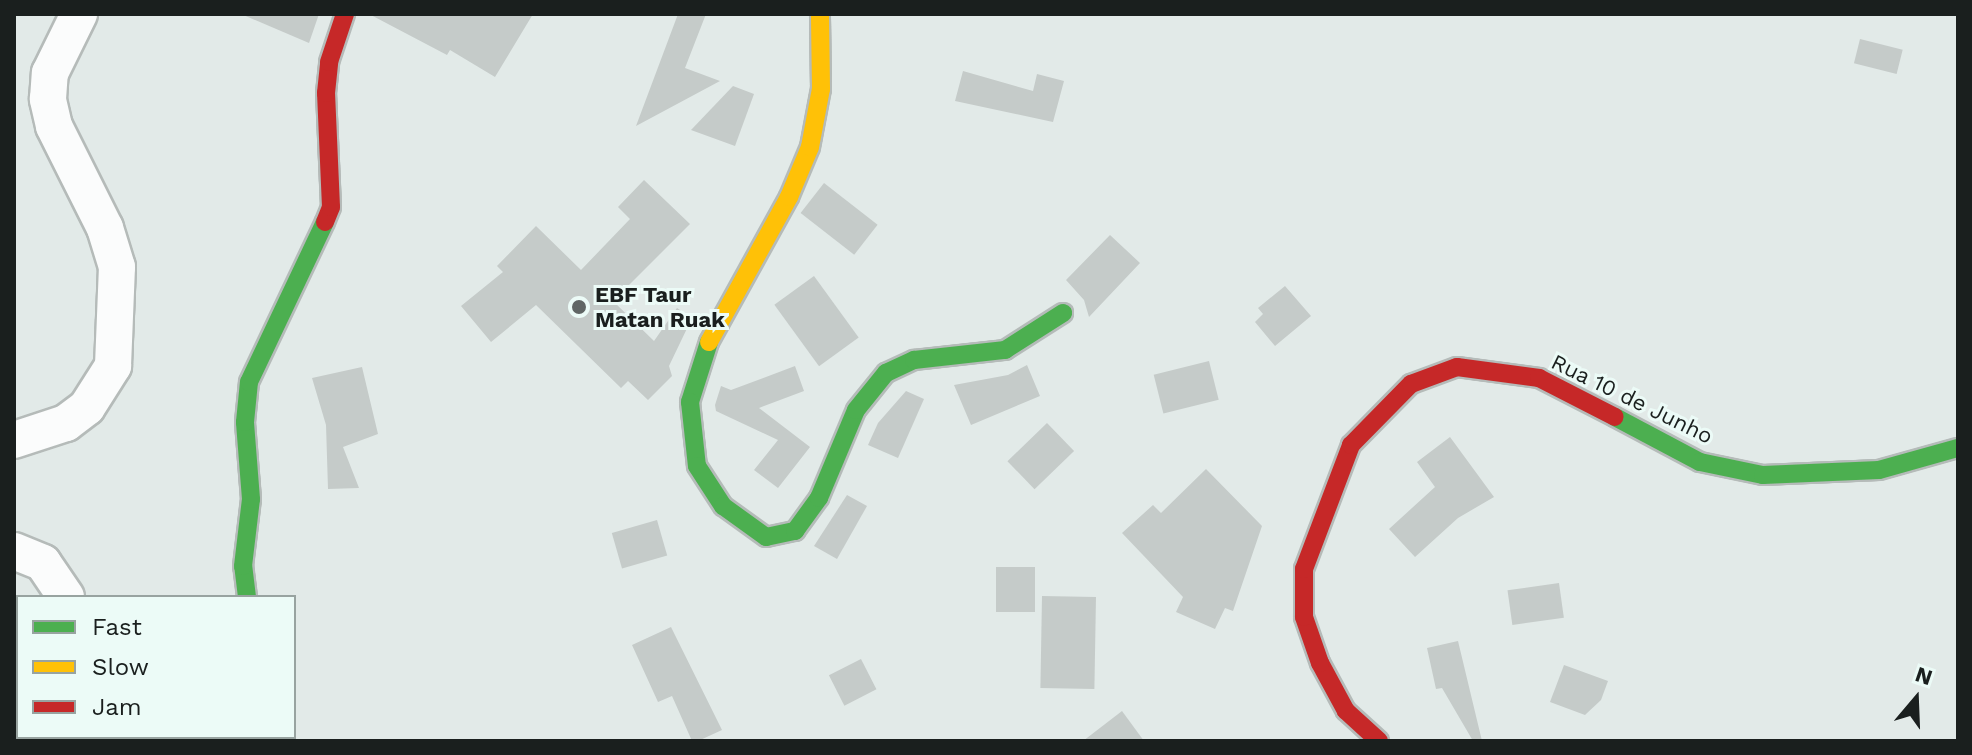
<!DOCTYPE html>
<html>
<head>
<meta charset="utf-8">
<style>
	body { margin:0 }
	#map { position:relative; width:1972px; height:755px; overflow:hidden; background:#e2eae8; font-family:"Work Sans",sans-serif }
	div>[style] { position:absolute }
	.building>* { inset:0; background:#c5cbc9; transform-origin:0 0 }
	.roads { filter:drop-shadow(2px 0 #b5bbb9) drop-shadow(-2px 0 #b5bbb9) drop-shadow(0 2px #b5bbb9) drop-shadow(0 -2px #b5bbb9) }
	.street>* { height:36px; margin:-18px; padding:0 18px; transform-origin:18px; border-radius:18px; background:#fbfcfc }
	.fast>* { height:18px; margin:-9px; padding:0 9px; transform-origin:9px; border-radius:9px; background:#4caf50 }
	.slow>* { height:18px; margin:-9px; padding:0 9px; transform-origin:9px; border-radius:9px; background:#ffc107 }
	.jam>* { height:18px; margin:-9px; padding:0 9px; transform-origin:9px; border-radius:9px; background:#c62828 }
	.dots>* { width:22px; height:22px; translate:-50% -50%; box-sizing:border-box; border:4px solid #ecfbf7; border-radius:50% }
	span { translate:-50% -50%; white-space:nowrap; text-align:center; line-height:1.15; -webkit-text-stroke:6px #ecfbf7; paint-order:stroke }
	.poi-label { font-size:22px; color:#1a1f1e; font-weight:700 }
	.left { translate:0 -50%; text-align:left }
	.street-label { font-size:22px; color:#1a1f1e }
	.frame { position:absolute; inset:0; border:16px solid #1a1f1e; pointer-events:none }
	.legend { position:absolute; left:16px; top:595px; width:280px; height:144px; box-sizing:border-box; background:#ecfbf7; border:2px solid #98a3a0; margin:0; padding:10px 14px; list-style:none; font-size:24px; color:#1a1f1e }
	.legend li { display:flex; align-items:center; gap:16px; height:40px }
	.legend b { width:40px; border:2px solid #98a3a0 }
	.north { position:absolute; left:1876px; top:659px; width:80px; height:80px; -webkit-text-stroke:6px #ecfbf7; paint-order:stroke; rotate:19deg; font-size:22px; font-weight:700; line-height:32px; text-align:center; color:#1a1f1e }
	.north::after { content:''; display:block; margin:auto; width:28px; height:36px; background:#1a1f1e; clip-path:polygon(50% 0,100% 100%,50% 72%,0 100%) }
</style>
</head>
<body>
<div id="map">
	<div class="building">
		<i style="clip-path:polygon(241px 14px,319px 14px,309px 43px)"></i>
		<i style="clip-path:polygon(369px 14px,533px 14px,495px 77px,450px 50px,447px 55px)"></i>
		<i style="clip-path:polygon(678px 14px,706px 14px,685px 68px,720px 81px,636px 126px)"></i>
		<i style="left:1860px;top:39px;width:44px;height:25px;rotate:14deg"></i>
		<i style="clip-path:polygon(963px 71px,1033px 91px,1037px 74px,1064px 81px,1053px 122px,955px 101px)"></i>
		<i style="clip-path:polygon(733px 86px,754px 94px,735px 146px,691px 130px)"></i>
		<i style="clip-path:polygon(644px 180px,690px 224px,613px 301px,654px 341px,677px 308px,692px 318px,669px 366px,672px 376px,648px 400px,628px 381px,621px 388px,536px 305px,491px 342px,461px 306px,503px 272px,497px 266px,536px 226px,581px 270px,630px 219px,618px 207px)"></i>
		<i style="left:824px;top:183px;width:68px;height:38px;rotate:38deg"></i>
		<i style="clip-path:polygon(1110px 235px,1140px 263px,1089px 317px,1084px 300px,1066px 280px)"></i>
		<i style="left:814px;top:276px;width:76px;height:49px;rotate:54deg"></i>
		<i style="clip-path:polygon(1285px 286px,1311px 316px,1275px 346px,1255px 322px,1263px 314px,1258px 308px)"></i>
		<i style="left:1209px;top:361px;width:40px;height:57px;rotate:76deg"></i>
		<i style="clip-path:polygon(1027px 365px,1040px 396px,971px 425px,954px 385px,1008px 375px)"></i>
		<i style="clip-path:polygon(795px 366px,804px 391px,759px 408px,810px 447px,778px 488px,754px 470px,778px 440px,716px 411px,715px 405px,721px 386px,731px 390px)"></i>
		<i style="clip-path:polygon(362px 367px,378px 434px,343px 447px,359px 488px,328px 489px,326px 425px,312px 378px)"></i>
		<i style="clip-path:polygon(906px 391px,924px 399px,898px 458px,868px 445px,878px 423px)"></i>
		<i style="left:1047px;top:423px;width:39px;height:55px;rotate:46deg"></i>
		<i style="clip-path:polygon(1450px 437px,1494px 497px,1458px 518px,1415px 557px,1389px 529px,1435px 487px,1417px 462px)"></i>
		<i style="clip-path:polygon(1206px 469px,1262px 526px,1233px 611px,1225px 608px,1215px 629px,1176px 612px,1183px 597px,1122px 533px,1153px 505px,1161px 513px)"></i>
		<i style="clip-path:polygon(847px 495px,867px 506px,837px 559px,814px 546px)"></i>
		<i style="left:657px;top:520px;width:37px;height:47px;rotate:74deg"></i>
		<i style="left:996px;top:567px;width:39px;height:45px"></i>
		<i style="left:1559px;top:583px;width:35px;height:52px;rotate:82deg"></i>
		<i style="left:1042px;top:596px;width:54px;height:92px;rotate:1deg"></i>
		<i style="clip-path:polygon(671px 627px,722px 730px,698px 741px,692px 741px,672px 696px,658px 702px,632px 645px)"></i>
		<i style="clip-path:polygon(1458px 641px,1482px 741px,1473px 741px,1442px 688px,1436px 689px,1427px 648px)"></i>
		<i style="left:861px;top:659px;width:34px;height:36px;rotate:63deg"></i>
		<i style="clip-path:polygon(1564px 665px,1608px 681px,1601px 700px,1585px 715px,1550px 702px)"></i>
		<i style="clip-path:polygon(1122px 711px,1144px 741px,1083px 741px)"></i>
	</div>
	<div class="roads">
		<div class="street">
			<i style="left:14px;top:440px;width:55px;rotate:-18.1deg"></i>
			<i style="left:66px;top:423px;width:26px;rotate:-37deg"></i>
			<i style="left:87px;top:407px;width:49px;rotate:-57.6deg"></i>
			<i style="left:113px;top:366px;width:99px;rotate:-87.7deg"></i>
			<i style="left:117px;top:267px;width:41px;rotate:-107.1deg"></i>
			<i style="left:105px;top:228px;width:114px;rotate:-116.6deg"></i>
			<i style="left:54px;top:126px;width:28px;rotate:-103deg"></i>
			<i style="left:48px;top:99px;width:26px;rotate:-86deg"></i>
			<i style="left:50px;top:73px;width:66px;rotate:-63.8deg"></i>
			<i style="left:14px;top:551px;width:31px;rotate:22deg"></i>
			<i style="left:43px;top:563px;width:41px;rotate:55.9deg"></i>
			<i style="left:14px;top:690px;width:4px;rotate:-27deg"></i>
		</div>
		<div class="fast">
			<i style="left:709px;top:342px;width:63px;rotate:107.6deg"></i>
			<i style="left:690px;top:402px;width:64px;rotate:83.8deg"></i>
			<i style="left:697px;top:466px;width:48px;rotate:57deg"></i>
			<i style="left:723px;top:506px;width:53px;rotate:35.8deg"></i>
			<i style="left:766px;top:537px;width:30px;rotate:-12deg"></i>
			<i style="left:795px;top:531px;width:41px;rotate:-54deg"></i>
			<i style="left:819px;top:498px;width:95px;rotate:-67.2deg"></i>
			<i style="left:856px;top:410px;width:48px;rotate:-51deg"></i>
			<i style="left:886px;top:373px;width:31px;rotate:-25deg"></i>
			<i style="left:914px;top:360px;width:92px;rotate:-6.3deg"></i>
			<i style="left:1005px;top:350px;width:69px;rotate:-32.5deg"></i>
			<i style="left:1615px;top:417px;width:96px;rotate:27.9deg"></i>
			<i style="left:1700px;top:462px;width:64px;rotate:11.7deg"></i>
			<i style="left:1763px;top:475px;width:116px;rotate:-2.5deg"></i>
			<i style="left:1879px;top:470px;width:82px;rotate:-15.6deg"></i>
			<i style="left:247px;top:597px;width:31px;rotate:-97deg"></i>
			<i style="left:243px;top:566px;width:67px;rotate:-83.2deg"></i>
			<i style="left:251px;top:499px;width:77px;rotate:-94.5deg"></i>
			<i style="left:245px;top:422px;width:40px;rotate:-84.3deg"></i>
			<i style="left:249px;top:382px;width:177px;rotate:-64.6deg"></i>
		</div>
		<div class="slow">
			<i style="left:709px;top:342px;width:166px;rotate:-61.1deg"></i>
			<i style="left:789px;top:197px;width:54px;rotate:-67.2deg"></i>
			<i style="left:810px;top:147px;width:59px;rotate:-79.3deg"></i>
			<i style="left:821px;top:89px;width:75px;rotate:-90.8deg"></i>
		</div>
		<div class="jam">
			<i style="left:325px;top:222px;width:16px;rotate:-68deg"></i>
			<i style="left:331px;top:207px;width:114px;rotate:-92.5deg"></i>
			<i style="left:326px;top:93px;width:31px;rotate:-84deg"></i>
			<i style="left:329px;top:62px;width:51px;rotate:-71.6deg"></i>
			<i style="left:1379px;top:741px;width:45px;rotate:-137.7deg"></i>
			<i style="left:1346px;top:711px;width:55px;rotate:-118.4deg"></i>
			<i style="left:1320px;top:663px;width:49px;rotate:-109.2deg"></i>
			<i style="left:1304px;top:617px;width:48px;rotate:-90deg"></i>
			<i style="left:1304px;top:569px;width:133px;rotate:-69.2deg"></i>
			<i style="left:1351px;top:445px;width:86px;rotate:-45.5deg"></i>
			<i style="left:1411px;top:384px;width:49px;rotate:-20.3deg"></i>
			<i style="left:1457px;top:367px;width:83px;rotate:7.6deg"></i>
			<i style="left:1539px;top:378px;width:85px;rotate:27.2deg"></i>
		</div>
	</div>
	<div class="dots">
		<i style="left:579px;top:307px;background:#606665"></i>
	</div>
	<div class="poi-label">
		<span class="left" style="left:595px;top:307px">EBF Taur<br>Matan Ruak</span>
	</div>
	<div class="street-label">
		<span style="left:1632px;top:399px;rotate:26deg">Rua 10 de Junho</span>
	</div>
	<div class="frame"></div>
	<ul class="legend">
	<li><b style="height:10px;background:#4caf50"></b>Fast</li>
	<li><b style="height:10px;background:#ffc107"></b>Slow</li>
	<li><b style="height:10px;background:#c62828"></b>Jam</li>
	</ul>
	<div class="north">N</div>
</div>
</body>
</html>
